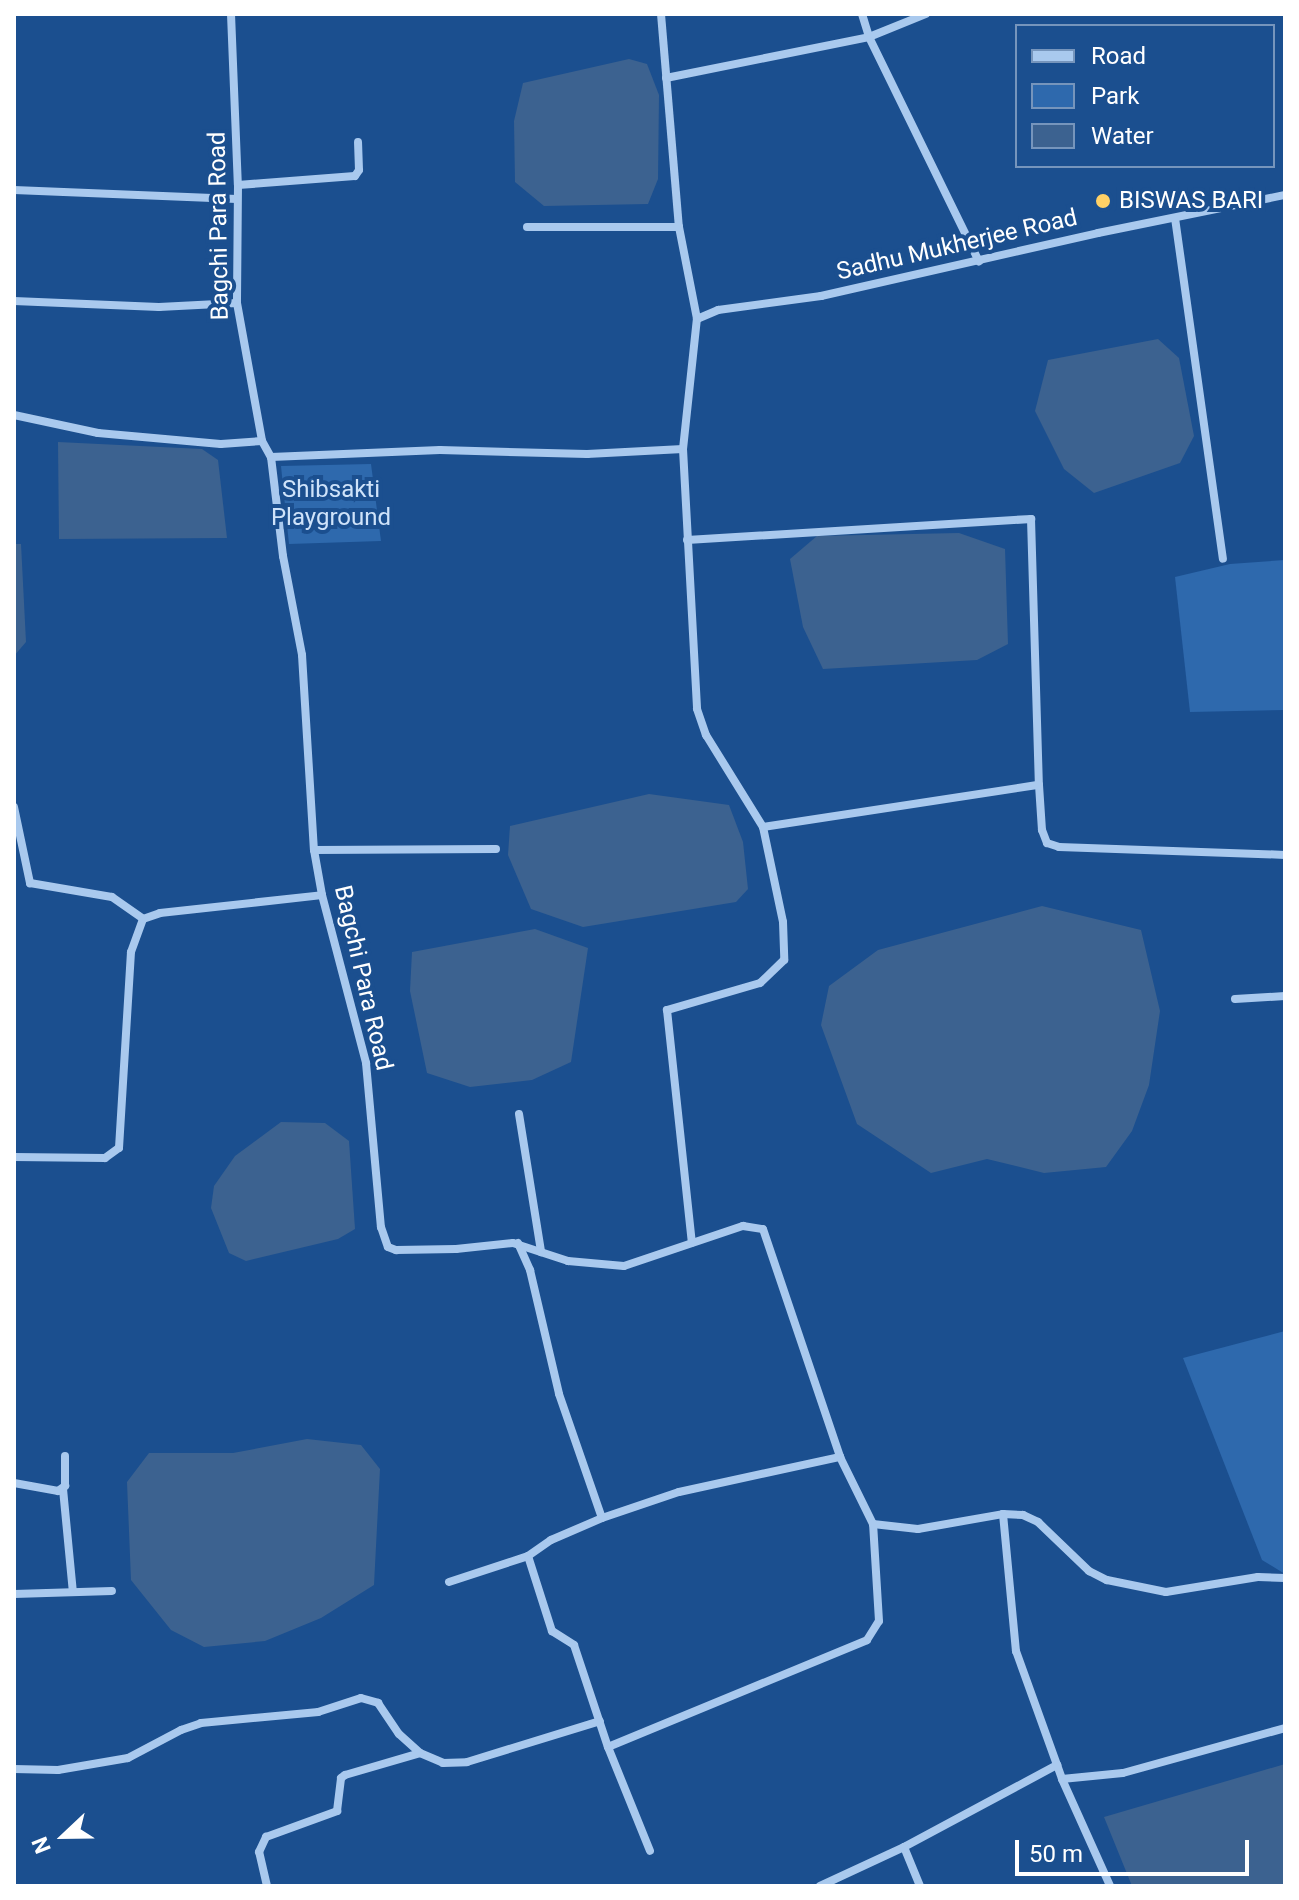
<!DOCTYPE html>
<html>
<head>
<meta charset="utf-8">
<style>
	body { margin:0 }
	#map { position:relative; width:1299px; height:1900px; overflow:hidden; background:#1b4f8f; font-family:Roboto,sans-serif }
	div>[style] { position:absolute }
	.green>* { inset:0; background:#2e69ad }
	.water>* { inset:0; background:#3c6290 }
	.minor>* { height:8px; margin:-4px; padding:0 4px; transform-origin:4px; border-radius:4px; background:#a9c9ee }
	.dots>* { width:22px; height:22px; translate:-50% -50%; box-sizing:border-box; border:4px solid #1b4f8f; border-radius:50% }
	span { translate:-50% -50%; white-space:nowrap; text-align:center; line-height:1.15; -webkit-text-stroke:8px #1b4f8f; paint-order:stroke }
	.poi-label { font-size:24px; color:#fff }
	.left { translate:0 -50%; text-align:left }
	.street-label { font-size:24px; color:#fff }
	.park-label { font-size:24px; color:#cfe3fa }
	.frame { position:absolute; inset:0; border:16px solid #fff; pointer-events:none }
	.legend { position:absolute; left:1015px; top:24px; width:260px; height:144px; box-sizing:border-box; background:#1b4f8f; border:2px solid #7695bc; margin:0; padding:10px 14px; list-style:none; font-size:24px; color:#fff }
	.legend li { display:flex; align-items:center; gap:16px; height:40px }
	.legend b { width:40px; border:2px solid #7695bc }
	.north { position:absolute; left:24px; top:1796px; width:80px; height:80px; -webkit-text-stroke:6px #1b4f8f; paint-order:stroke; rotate:248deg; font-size:22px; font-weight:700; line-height:32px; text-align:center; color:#fff }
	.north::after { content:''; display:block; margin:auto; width:28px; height:36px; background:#fff; clip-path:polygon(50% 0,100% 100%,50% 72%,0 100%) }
	.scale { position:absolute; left:1015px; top:1840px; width:234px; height:36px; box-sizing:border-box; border:4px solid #fff; border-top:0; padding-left:10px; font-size:24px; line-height:28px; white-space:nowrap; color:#fff; -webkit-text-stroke:6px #1b4f8f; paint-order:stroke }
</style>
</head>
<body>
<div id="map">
	<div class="green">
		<i style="clip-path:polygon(371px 464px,381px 541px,289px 544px,281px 466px)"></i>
		<i style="clip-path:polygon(1285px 560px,1285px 710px,1190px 712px,1175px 577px,1230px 564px)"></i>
		<i style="clip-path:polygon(1285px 1331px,1285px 1574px,1262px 1560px,1183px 1358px)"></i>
	</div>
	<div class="water">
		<i style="clip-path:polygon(629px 59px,647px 64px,659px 95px,658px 179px,648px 204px,544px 206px,515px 182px,514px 121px,523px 83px)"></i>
		<i style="clip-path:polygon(1158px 339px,1179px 358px,1194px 436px,1180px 463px,1094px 493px,1064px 469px,1035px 411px,1048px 360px)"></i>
		<i style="clip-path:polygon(58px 442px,202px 449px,218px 460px,227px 538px,59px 539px)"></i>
		<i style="clip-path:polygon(959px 533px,1005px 549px,1008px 644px,977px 660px,823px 669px,803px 627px,790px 559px,817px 536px)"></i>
		<i style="clip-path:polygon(14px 544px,21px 544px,26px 642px,14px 656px)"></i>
		<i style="clip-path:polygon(649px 794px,729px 805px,743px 842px,748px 889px,736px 902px,583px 927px,531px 909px,508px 855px,510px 826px)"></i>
		<i style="clip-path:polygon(1042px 906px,1141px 930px,1160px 1011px,1149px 1085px,1132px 1131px,1106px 1167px,1044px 1173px,987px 1159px,931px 1173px,857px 1124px,821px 1025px,829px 986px,878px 950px)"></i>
		<i style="clip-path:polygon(535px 929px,588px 948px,571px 1062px,532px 1080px,470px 1087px,427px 1073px,410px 991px,412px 952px)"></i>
		<i style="clip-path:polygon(281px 1122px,325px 1123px,349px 1141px,355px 1229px,338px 1239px,246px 1261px,229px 1253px,211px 1208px,214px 1186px,235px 1156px)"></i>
		<i style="clip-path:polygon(307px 1439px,361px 1445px,380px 1469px,374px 1585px,321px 1618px,265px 1641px,204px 1647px,171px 1630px,131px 1580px,127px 1482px,149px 1453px,233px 1453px)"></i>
		<i style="clip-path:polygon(1285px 1764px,1285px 1886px,1132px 1886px,1104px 1817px)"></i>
	</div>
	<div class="minor">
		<i style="left:231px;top:14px;width:171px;rotate:87.7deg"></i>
		<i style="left:238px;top:185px;width:118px;rotate:90.5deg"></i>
		<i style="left:237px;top:303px;width:140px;rotate:79.7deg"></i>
		<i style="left:262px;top:441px;width:18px;rotate:61deg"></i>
		<i style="left:271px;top:457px;width:100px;rotate:83.1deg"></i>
		<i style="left:283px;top:556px;width:101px;rotate:79.1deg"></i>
		<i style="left:302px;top:655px;width:195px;rotate:86.5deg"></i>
		<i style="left:314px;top:850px;width:46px;rotate:79.9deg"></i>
		<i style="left:322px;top:895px;width:174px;rotate:75.3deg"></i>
		<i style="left:366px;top:1063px;width:165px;rotate:84.8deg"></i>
		<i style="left:381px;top:1227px;width:21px;rotate:71deg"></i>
		<i style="left:388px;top:1247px;width:9px;rotate:21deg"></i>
		<i style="left:396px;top:1250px;width:60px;rotate:-1deg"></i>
		<i style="left:456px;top:1249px;width:57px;rotate:-6deg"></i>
		<i style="left:513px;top:1243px;width:58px;rotate:18.1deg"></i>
		<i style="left:568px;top:1261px;width:56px;rotate:5.1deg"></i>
		<i style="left:624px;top:1266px;width:126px;rotate:-18.6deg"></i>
		<i style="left:743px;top:1226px;width:20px;rotate:9deg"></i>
		<i style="left:763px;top:1229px;width:241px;rotate:71.3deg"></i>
		<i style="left:840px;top:1457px;width:75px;rotate:63.8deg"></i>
		<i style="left:873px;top:1524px;width:45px;rotate:6.3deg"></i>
		<i style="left:918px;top:1529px;width:86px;rotate:-10deg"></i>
		<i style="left:1003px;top:1514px;width:20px;rotate:3deg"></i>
		<i style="left:1023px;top:1515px;width:17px;rotate:25deg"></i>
		<i style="left:1038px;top:1522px;width:71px;rotate:43.9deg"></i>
		<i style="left:1089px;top:1571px;width:20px;rotate:27deg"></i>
		<i style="left:1107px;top:1580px;width:60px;rotate:11.5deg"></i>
		<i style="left:1166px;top:1592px;width:93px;rotate:-9.3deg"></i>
		<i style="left:1258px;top:1577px;width:27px;rotate:2deg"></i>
		<i style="left:661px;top:14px;width:214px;rotate:85.2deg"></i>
		<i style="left:679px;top:227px;width:94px;rotate:78.9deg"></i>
		<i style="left:862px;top:14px;width:24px;rotate:73deg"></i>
		<i style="left:869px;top:37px;width:250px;rotate:63.9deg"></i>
		<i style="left:666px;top:78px;width:207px;rotate:-11.4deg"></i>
		<i style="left:869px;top:37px;width:61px;rotate:-22deg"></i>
		<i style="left:238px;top:185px;width:117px;rotate:-4.4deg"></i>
		<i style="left:355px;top:176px;width:7px;rotate:-56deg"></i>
		<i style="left:359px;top:170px;width:28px;rotate:-92deg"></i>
		<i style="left:14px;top:190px;width:223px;rotate:2.3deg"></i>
		<i style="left:1175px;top:218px;width:344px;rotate:82deg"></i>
		<i style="left:527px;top:227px;width:152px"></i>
		<i style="left:14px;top:301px;width:145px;rotate:2.4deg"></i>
		<i style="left:159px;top:307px;width:78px;rotate:-2.9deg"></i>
		<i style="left:14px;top:415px;width:86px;rotate:12.1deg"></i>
		<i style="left:98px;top:433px;width:123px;rotate:5.1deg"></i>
		<i style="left:221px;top:444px;width:41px;rotate:-4.2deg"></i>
		<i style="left:683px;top:449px;width:260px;rotate:86.9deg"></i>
		<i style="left:697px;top:709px;width:28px;rotate:71deg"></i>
		<i style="left:706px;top:735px;width:108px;rotate:58.2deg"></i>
		<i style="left:763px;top:827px;width:97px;rotate:78.1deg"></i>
		<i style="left:783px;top:922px;width:38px;rotate:88deg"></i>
		<i style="left:784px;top:960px;width:33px;rotate:136deg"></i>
		<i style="left:760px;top:983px;width:97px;rotate:163.8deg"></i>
		<i style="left:667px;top:1010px;width:234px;rotate:83.9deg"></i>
		<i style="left:271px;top:457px;width:169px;rotate:-2.4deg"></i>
		<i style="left:440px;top:450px;width:147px;rotate:1.6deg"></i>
		<i style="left:587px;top:454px;width:96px;rotate:-3deg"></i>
		<i style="left:683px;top:449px;width:131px;rotate:-83.9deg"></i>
		<i style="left:697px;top:319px;width:23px;rotate:-23deg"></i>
		<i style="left:718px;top:310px;width:104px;rotate:-7.7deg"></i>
		<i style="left:821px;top:296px;width:284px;rotate:-12.8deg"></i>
		<i style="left:1098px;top:233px;width:191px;rotate:-11.5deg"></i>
		<i style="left:687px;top:540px;width:345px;rotate:-3.5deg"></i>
		<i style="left:1031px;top:519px;width:266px;rotate:88.3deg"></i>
		<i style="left:1039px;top:785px;width:45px;rotate:86.2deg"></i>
		<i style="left:1042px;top:830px;width:14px;rotate:69deg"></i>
		<i style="left:1047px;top:843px;width:13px;rotate:18deg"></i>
		<i style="left:1059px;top:847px;width:226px;rotate:2deg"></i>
		<i style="left:14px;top:807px;width:78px;rotate:78.1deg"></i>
		<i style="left:30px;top:883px;width:83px;rotate:9.7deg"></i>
		<i style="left:112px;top:897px;width:38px;rotate:35deg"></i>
		<i style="left:763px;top:827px;width:279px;rotate:-8.7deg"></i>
		<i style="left:314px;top:850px;width:182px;rotate:-0.3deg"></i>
		<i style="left:1235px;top:999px;width:50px;rotate:-3.4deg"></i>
		<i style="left:519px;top:1114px;width:140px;rotate:80.9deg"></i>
		<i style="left:14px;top:1157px;width:91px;rotate:0.6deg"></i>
		<i style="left:105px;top:1158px;width:17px;rotate:-36deg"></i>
		<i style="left:119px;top:1148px;width:196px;rotate:-86.5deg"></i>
		<i style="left:131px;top:952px;width:35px;rotate:-70deg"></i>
		<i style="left:143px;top:919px;width:18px;rotate:-19deg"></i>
		<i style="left:160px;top:913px;width:163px;rotate:-6.3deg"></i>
		<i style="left:518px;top:1243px;width:30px;rotate:66deg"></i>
		<i style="left:530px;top:1270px;width:127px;rotate:76.8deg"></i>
		<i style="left:559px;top:1394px;width:131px;rotate:70.9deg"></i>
		<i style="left:14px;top:1483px;width:45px;rotate:10.3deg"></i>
		<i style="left:58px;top:1491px;width:9px;rotate:-36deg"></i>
		<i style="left:65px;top:1486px;width:30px;rotate:-90deg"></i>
		<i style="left:63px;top:1489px;width:103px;rotate:84.5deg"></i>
		<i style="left:1003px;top:1514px;width:138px;rotate:84.6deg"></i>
		<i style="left:1016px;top:1651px;width:136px;rotate:70.2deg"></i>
		<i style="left:1062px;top:1779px;width:117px;rotate:65.8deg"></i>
		<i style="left:528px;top:1556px;width:79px;rotate:72.3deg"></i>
		<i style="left:552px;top:1631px;width:26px;rotate:32deg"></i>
		<i style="left:574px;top:1645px;width:108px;rotate:71.6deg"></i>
		<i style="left:608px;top:1747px;width:112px;rotate:68deg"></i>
		<i style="left:449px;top:1582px;width:83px;rotate:-18.2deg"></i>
		<i style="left:528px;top:1556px;width:28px;rotate:-35deg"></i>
		<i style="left:551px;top:1540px;width:56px;rotate:-23.3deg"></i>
		<i style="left:602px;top:1518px;width:81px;rotate:-18.7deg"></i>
		<i style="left:679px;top:1492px;width:165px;rotate:-12.3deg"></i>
		<i style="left:14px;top:1594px;width:98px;rotate:-1.8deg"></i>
		<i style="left:608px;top:1747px;width:280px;rotate:-22.4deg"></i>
		<i style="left:867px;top:1640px;width:22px;rotate:-58deg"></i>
		<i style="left:879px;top:1621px;width:97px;rotate:-93.5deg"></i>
		<i style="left:14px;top:1769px;width:44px;rotate:1.3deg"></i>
		<i style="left:58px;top:1770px;width:71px;rotate:-9.7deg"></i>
		<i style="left:128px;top:1758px;width:60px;rotate:-27.8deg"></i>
		<i style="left:181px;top:1730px;width:21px;rotate:-19deg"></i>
		<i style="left:201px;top:1723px;width:118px;rotate:-5.4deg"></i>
		<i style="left:318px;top:1712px;width:45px;rotate:-18deg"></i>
		<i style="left:361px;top:1698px;width:18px;rotate:16deg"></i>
		<i style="left:378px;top:1703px;width:37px;rotate:56deg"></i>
		<i style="left:399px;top:1734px;width:28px;rotate:42deg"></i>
		<i style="left:420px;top:1753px;width:25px;rotate:23deg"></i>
		<i style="left:443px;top:1763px;width:24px;rotate:-2deg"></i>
		<i style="left:467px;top:1762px;width:139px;rotate:-17.1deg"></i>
		<i style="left:1062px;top:1779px;width:61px;rotate:-5.6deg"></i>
		<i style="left:1123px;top:1773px;width:168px;rotate:-15.5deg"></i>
		<i style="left:904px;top:1847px;width:42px;rotate:67.7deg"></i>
		<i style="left:267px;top:1886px;width:35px;rotate:-103deg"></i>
		<i style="left:259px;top:1852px;width:17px;rotate:-65deg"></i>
		<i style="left:266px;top:1837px;width:76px;rotate:-20.1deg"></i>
		<i style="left:337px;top:1811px;width:33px;rotate:-83deg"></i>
		<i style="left:341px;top:1778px;width:5px;rotate:-37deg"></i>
		<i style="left:345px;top:1775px;width:78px;rotate:-16.3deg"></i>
		<i style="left:820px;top:1886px;width:93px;rotate:-24.9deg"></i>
		<i style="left:904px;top:1847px;width:174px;rotate:-28.2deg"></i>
	</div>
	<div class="dots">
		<i style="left:1103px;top:201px;background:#ffd166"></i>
	</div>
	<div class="poi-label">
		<span class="left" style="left:1119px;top:201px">BISWAS BARI</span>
	</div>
	<div class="street-label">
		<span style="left:219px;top:226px;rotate:-91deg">Bagchi Para Road</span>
		<span style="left:957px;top:245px;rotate:-13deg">Sadhu Mukherjee Road</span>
		<span style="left:363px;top:978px;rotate:77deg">Bagchi Para Road</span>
	</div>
	<div class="park-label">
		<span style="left:331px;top:504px">Shibsakti<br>Playground</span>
	</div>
	<div class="frame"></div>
	<ul class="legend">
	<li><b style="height:10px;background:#a9c9ee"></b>Road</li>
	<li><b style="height:22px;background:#2e69ad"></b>Park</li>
	<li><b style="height:22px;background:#3c6290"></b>Water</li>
	</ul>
	<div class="north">N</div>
	<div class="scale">50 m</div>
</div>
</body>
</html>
